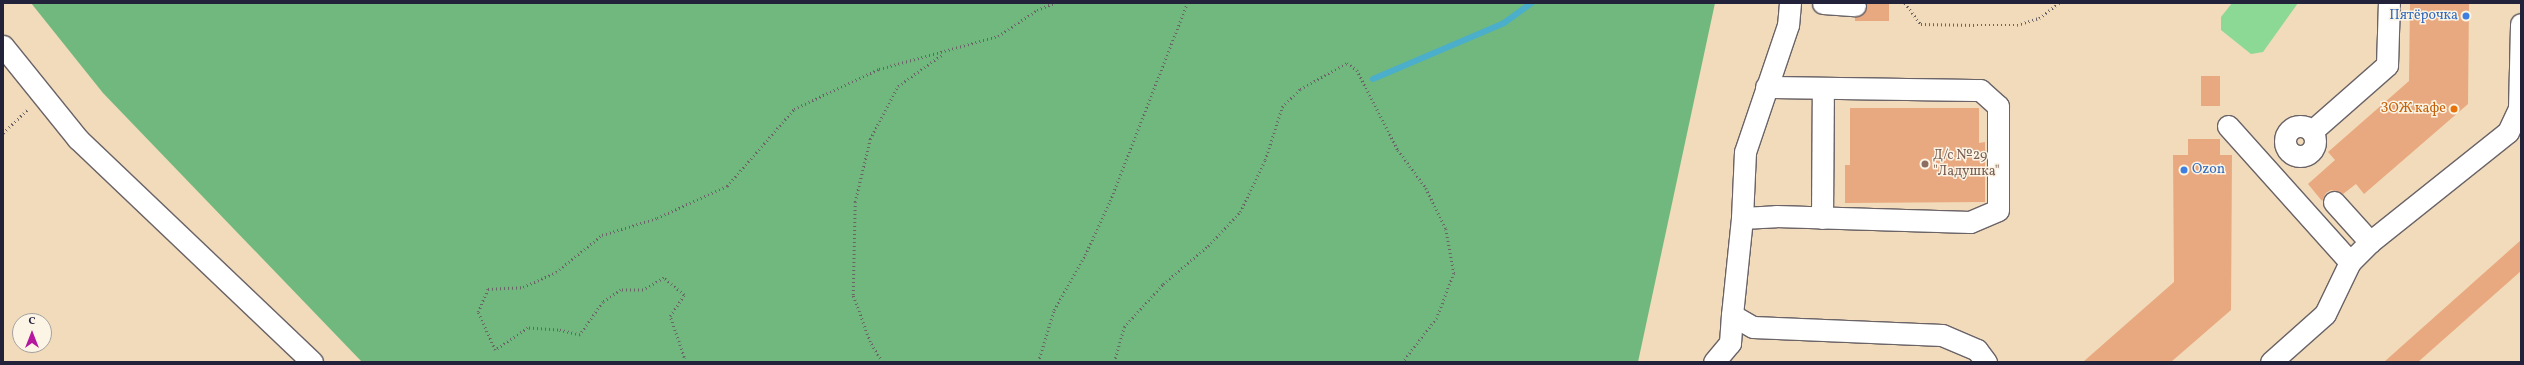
<!DOCTYPE html>
<html>
<head>
<meta charset="utf-8">
<style>
	body { margin:0 }
	#map { position:relative; width:2524px; height:365px; overflow:hidden; background:#f1dbba; font-family:Vollkorn,serif }
	div>[style] { position:absolute }
	.green>* { inset:0; background:#8cd895 }
	.forest>* { inset:0; background:#71b87e }
	.stream>* { height:6px; margin:-3px; padding:0 3px; transform-origin:3px; border-radius:3px; background:#4baeca }
	.building>* { inset:0; background:#e9a980; transform-origin:0 0 }
	.path>* { height:2.5px; margin-top:-1.25px; transform-origin:0; background:repeating-linear-gradient(90deg,#6a6367 0 1px,transparent 0 4px) }
	.roads { filter:drop-shadow(1px 0 #6a6367) drop-shadow(-1px 0 #6a6367) drop-shadow(0 1px #6a6367) drop-shadow(0 -1px #6a6367) }
	.minor>* { height:21px; margin:-10.5px; padding:0 10.5px; transform-origin:10.5px; border-radius:10.5px; background:#fff }
	.minor>.ring { margin:-10.5px; padding:0; box-sizing:content-box; background:none; border:21px solid #fff; border-radius:50% }
	.dots>* { width:11px; height:11px; translate:-50% -50%; box-sizing:border-box; border:2px solid #fcf5e5; border-radius:50% }
	span { translate:-50% -50%; white-space:nowrap; text-align:center; line-height:1.15; -webkit-text-stroke:3px #fcf5e5; paint-order:stroke }
	.shop-label { font-size:14px; color:#366cbe }
	.right { translate:-100% -50%; text-align:right }
	.left { translate:0 -50%; text-align:left }
	.food-label { font-size:14px; color:#c56008 }
	.education-label { font-size:14px; color:#785e54 }
	.frame { position:absolute; inset:0; border:4px solid #22223b; pointer-events:none }
	.north { position:absolute; left:12px; top:313px; width:40px; height:40px; box-sizing:border-box; background:#fcf5e5; border:1px solid #a5a1a1; border-radius:50%; rotate:0deg; font-size:11px; font-weight:700; line-height:16px; text-align:center; color:#22223b }
	.north::after { content:''; display:block; margin:auto; width:14px; height:18px; background:#b5179e; clip-path:polygon(50% 0,100% 100%,50% 72%,0 100%) }
</style>
</head>
<body>
<div id="map">
	<div class="green">
		<i style="clip-path:polygon(2232px 3px,2298px 3px,2263px 52px,2251px 54px,2221px 30px,2221px 17px)"></i>
	</div>
	<div class="forest">
		<i style="clip-path:polygon(31px 3px,1715px 3px,1638px 362px,362px 362px,103px 93px)"></i>
	</div>
	<div class="stream">
		<i style="left:1373px;top:79px;width:142px;rotate:-23.1deg"></i>
		<i style="left:1504px;top:23px;width:34px;rotate:-36deg"></i>
	</div>
	<div class="building">
		<i style="clip-path:polygon(1866px 3px,1889px 3px,1889px 21px,1855px 21px,1855px 17px,1865px 11px)"></i>
		<i style="clip-path:polygon(2410px 3px,2469px 3px,2468px 104px,2364px 194px,2356px 184px,2343px 194px,2331px 190px,2326px 193px,2322px 201px,2308px 184px,2335px 160px,2328px 152px,2409px 81px)"></i>
		<i style="left:2201px;top:76px;width:19px;height:30px"></i>
		<i style="clip-path:polygon(1850px 108px,1979px 108px,1979px 143px,1985px 142px,1985px 202px,1845px 203px,1845px 165px,1850px 165px)"></i>
		<i style="clip-path:polygon(2188px 139px,2220px 139px,2220px 155px,2232px 155px,2231px 310px,2171px 362px,2083px 362px,2174px 282px,2173px 155px,2188px 155px)"></i>
		<i style="clip-path:polygon(2521px 240px,2521px 271px,2418px 362px,2384px 362px)"></i>
	</div>
	<div class="path">
		<i style="left:1905px;top:3px;width:26px;rotate:53deg"></i>
		<i style="left:1921px;top:24px;width:56px;rotate:1deg"></i>
		<i style="left:1977px;top:25px;width:40px"></i>
		<i style="left:2017px;top:25px;width:23px;rotate:-18deg"></i>
		<i style="left:2039px;top:18px;width:25px;rotate:-37deg"></i>
		<i style="left:3px;top:133px;width:35px;rotate:-44deg"></i>
		<i style="left:683px;top:362px;width:5px;rotate:-79deg"></i>
		<i style="left:684px;top:357px;width:43px;rotate:-108.9deg"></i>
		<i style="left:670px;top:316px;width:25px;rotate:-56deg"></i>
		<i style="left:684px;top:295px;width:26px;rotate:-140deg"></i>
		<i style="left:664px;top:278px;width:24px;rotate:150deg"></i>
		<i style="left:643px;top:290px;width:22px;rotate:180deg"></i>
		<i style="left:621px;top:290px;width:22px;rotate:146deg"></i>
		<i style="left:603px;top:302px;width:40px;rotate:124.9deg"></i>
		<i style="left:580px;top:335px;width:23px;rotate:-167deg"></i>
		<i style="left:558px;top:330px;width:30px;rotate:-176deg"></i>
		<i style="left:528px;top:328px;width:40px;rotate:146deg"></i>
		<i style="left:495px;top:350px;width:42px;rotate:-114.1deg"></i>
		<i style="left:478px;top:312px;width:25px;rotate:-67deg"></i>
		<i style="left:488px;top:289px;width:35px;rotate:-3deg"></i>
		<i style="left:523px;top:287px;width:36px;rotate:-24deg"></i>
		<i style="left:556px;top:272px;width:59px;rotate:-38.8deg"></i>
		<i style="left:602px;top:235px;width:58px;rotate:-17.2deg"></i>
		<i style="left:657px;top:218px;width:77px;rotate:-24.6deg"></i>
		<i style="left:727px;top:186px;width:102px;rotate:-49deg"></i>
		<i style="left:794px;top:109px;width:94px;rotate:-25.2deg"></i>
		<i style="left:879px;top:69px;width:123px;rotate:-15.5deg"></i>
		<i style="left:998px;top:36px;width:47px;rotate:-33.7deg"></i>
		<i style="left:1037px;top:10px;width:18px;rotate:-22deg"></i>
		<i style="left:882px;top:362px;width:23px;rotate:-121deg"></i>
		<i style="left:870px;top:342px;width:50px;rotate:-109.9deg"></i>
		<i style="left:853px;top:295px;width:93px;rotate:-88.8deg"></i>
		<i style="left:855px;top:202px;width:65px;rotate:-76.6deg"></i>
		<i style="left:870px;top:139px;width:60px;rotate:-62.2deg"></i>
		<i style="left:898px;top:86px;width:55px;rotate:-35.4deg"></i>
		<i style="left:1038px;top:362px;width:54px;rotate:-72.9deg"></i>
		<i style="left:1054px;top:310px;width:63px;rotate:-60.6deg"></i>
		<i style="left:1085px;top:255px;width:60px;rotate:-65.2deg"></i>
		<i style="left:1110px;top:201px;width:212px;rotate:-68.7deg"></i>
		<i style="left:1114px;top:362px;width:36px;rotate:-74deg"></i>
		<i style="left:1124px;top:327px;width:58px;rotate:-47.8deg"></i>
		<i style="left:1163px;top:284px;width:59px;rotate:-40.2deg"></i>
		<i style="left:1208px;top:246px;width:47px;rotate:-46.7deg"></i>
		<i style="left:1240px;top:212px;width:58px;rotate:-64.3deg"></i>
		<i style="left:1265px;top:160px;width:56px;rotate:-72.2deg"></i>
		<i style="left:1282px;top:107px;width:25px;rotate:-45deg"></i>
		<i style="left:1300px;top:89px;width:54px;rotate:-29deg"></i>
		<i style="left:1347px;top:63px;width:12px;rotate:35deg"></i>
		<i style="left:1357px;top:70px;width:90px;rotate:62.9deg"></i>
		<i style="left:1398px;top:150px;width:47px;rotate:53.6deg"></i>
		<i style="left:1426px;top:188px;width:46px;rotate:64deg"></i>
		<i style="left:1446px;top:229px;width:45px;rotate:79.7deg"></i>
		<i style="left:1454px;top:273px;width:48px;rotate:110.7deg"></i>
		<i style="left:1437px;top:318px;width:56px;rotate:127.7deg"></i>
	</div>
	<div class="roads">
		<div class="minor">
			<i style="left:1790px;top:3px;width:22px;rotate:95deg"></i>
			<i style="left:1788px;top:25px;width:134px;rotate:108.7deg"></i>
			<i style="left:1745px;top:152px;width:66px;rotate:92.6deg"></i>
			<i style="left:1742px;top:218px;width:98px;rotate:95.9deg"></i>
			<i style="left:1732px;top:315px;width:24px;rotate:30deg"></i>
			<i style="left:1753px;top:327px;width:189px;rotate:2.4deg"></i>
			<i style="left:1942px;top:335px;width:38px;rotate:23deg"></i>
			<i style="left:1977px;top:350px;width:15px;rotate:53deg"></i>
			<i style="left:1823px;top:3px;width:32px;rotate:4deg"></i>
			<i style="left:3px;top:46px;width:119px;rotate:51.1deg"></i>
			<i style="left:78px;top:139px;width:323px;rotate:43.6deg"></i>
			<i class="ring" style="left:2285px;top:126px;width:9px;height:9px"></i>
			<i style="left:2228px;top:126px;width:183px;rotate:48.1deg"></i>
			<i style="left:2312px;top:131px;width:100px;rotate:-41.3deg"></i>
			<i style="left:2387px;top:65px;width:62px;rotate:-88.2deg"></i>
			<i style="left:2334px;top:202px;width:54px;rotate:48deg"></i>
			<i style="left:1742px;top:218px;width:34px;rotate:-3deg"></i>
			<i style="left:1776px;top:216px;width:194px;rotate:1.8deg"></i>
			<i style="left:1970px;top:222px;width:30px;rotate:-23deg"></i>
			<i style="left:1998px;top:210px;width:104px;rotate:-90deg"></i>
			<i style="left:1998px;top:106px;width:24px;rotate:-138deg"></i>
			<i style="left:1980px;top:90px;width:214px;rotate:-179.2deg"></i>
			<i style="left:1822px;top:218px;width:129px;rotate:-89.6deg"></i>
			<i style="left:1714px;top:362px;width:25px;rotate:-50deg"></i>
			<i style="left:1730px;top:343px;width:28px;rotate:-86deg"></i>
			<i style="left:2271px;top:362px;width:72px;rotate:-41.6deg"></i>
			<i style="left:2325px;top:314px;width:58px;rotate:-64.3deg"></i>
			<i style="left:2350px;top:262px;width:28px;rotate:-45deg"></i>
			<i style="left:2370px;top:242px;width:176px;rotate:-38.6deg"></i>
			<i style="left:2508px;top:132px;width:26px;rotate:-65deg"></i>
			<i style="left:2519px;top:108px;width:84px;rotate:-88.6deg"></i>
		</div>
	</div>
	<div class="dots">
		<i style="left:2466px;top:16px;background:#3f7fe0"></i>
		<i style="left:2454px;top:109px;background:#e8710a"></i>
		<i style="left:1925px;top:164px;background:#8d6e63"></i>
		<i style="left:2184px;top:170px;background:#3f7fe0"></i>
	</div>
	<div class="shop-label">
		<span class="right" style="left:2458px;top:16px">Пятёрочка</span>
		<span class="left" style="left:2192px;top:170px">Ozon</span>
	</div>
	<div class="food-label">
		<span class="right" style="left:2446px;top:109px">ЗОЖ кафе</span>
	</div>
	<div class="education-label">
		<span class="left" style="left:1933px;top:164px">Д/с №29<br>"Ладушка"</span>
	</div>
	<div class="frame"></div>
	<div class="north">С</div>
</div>
</body>
</html>
